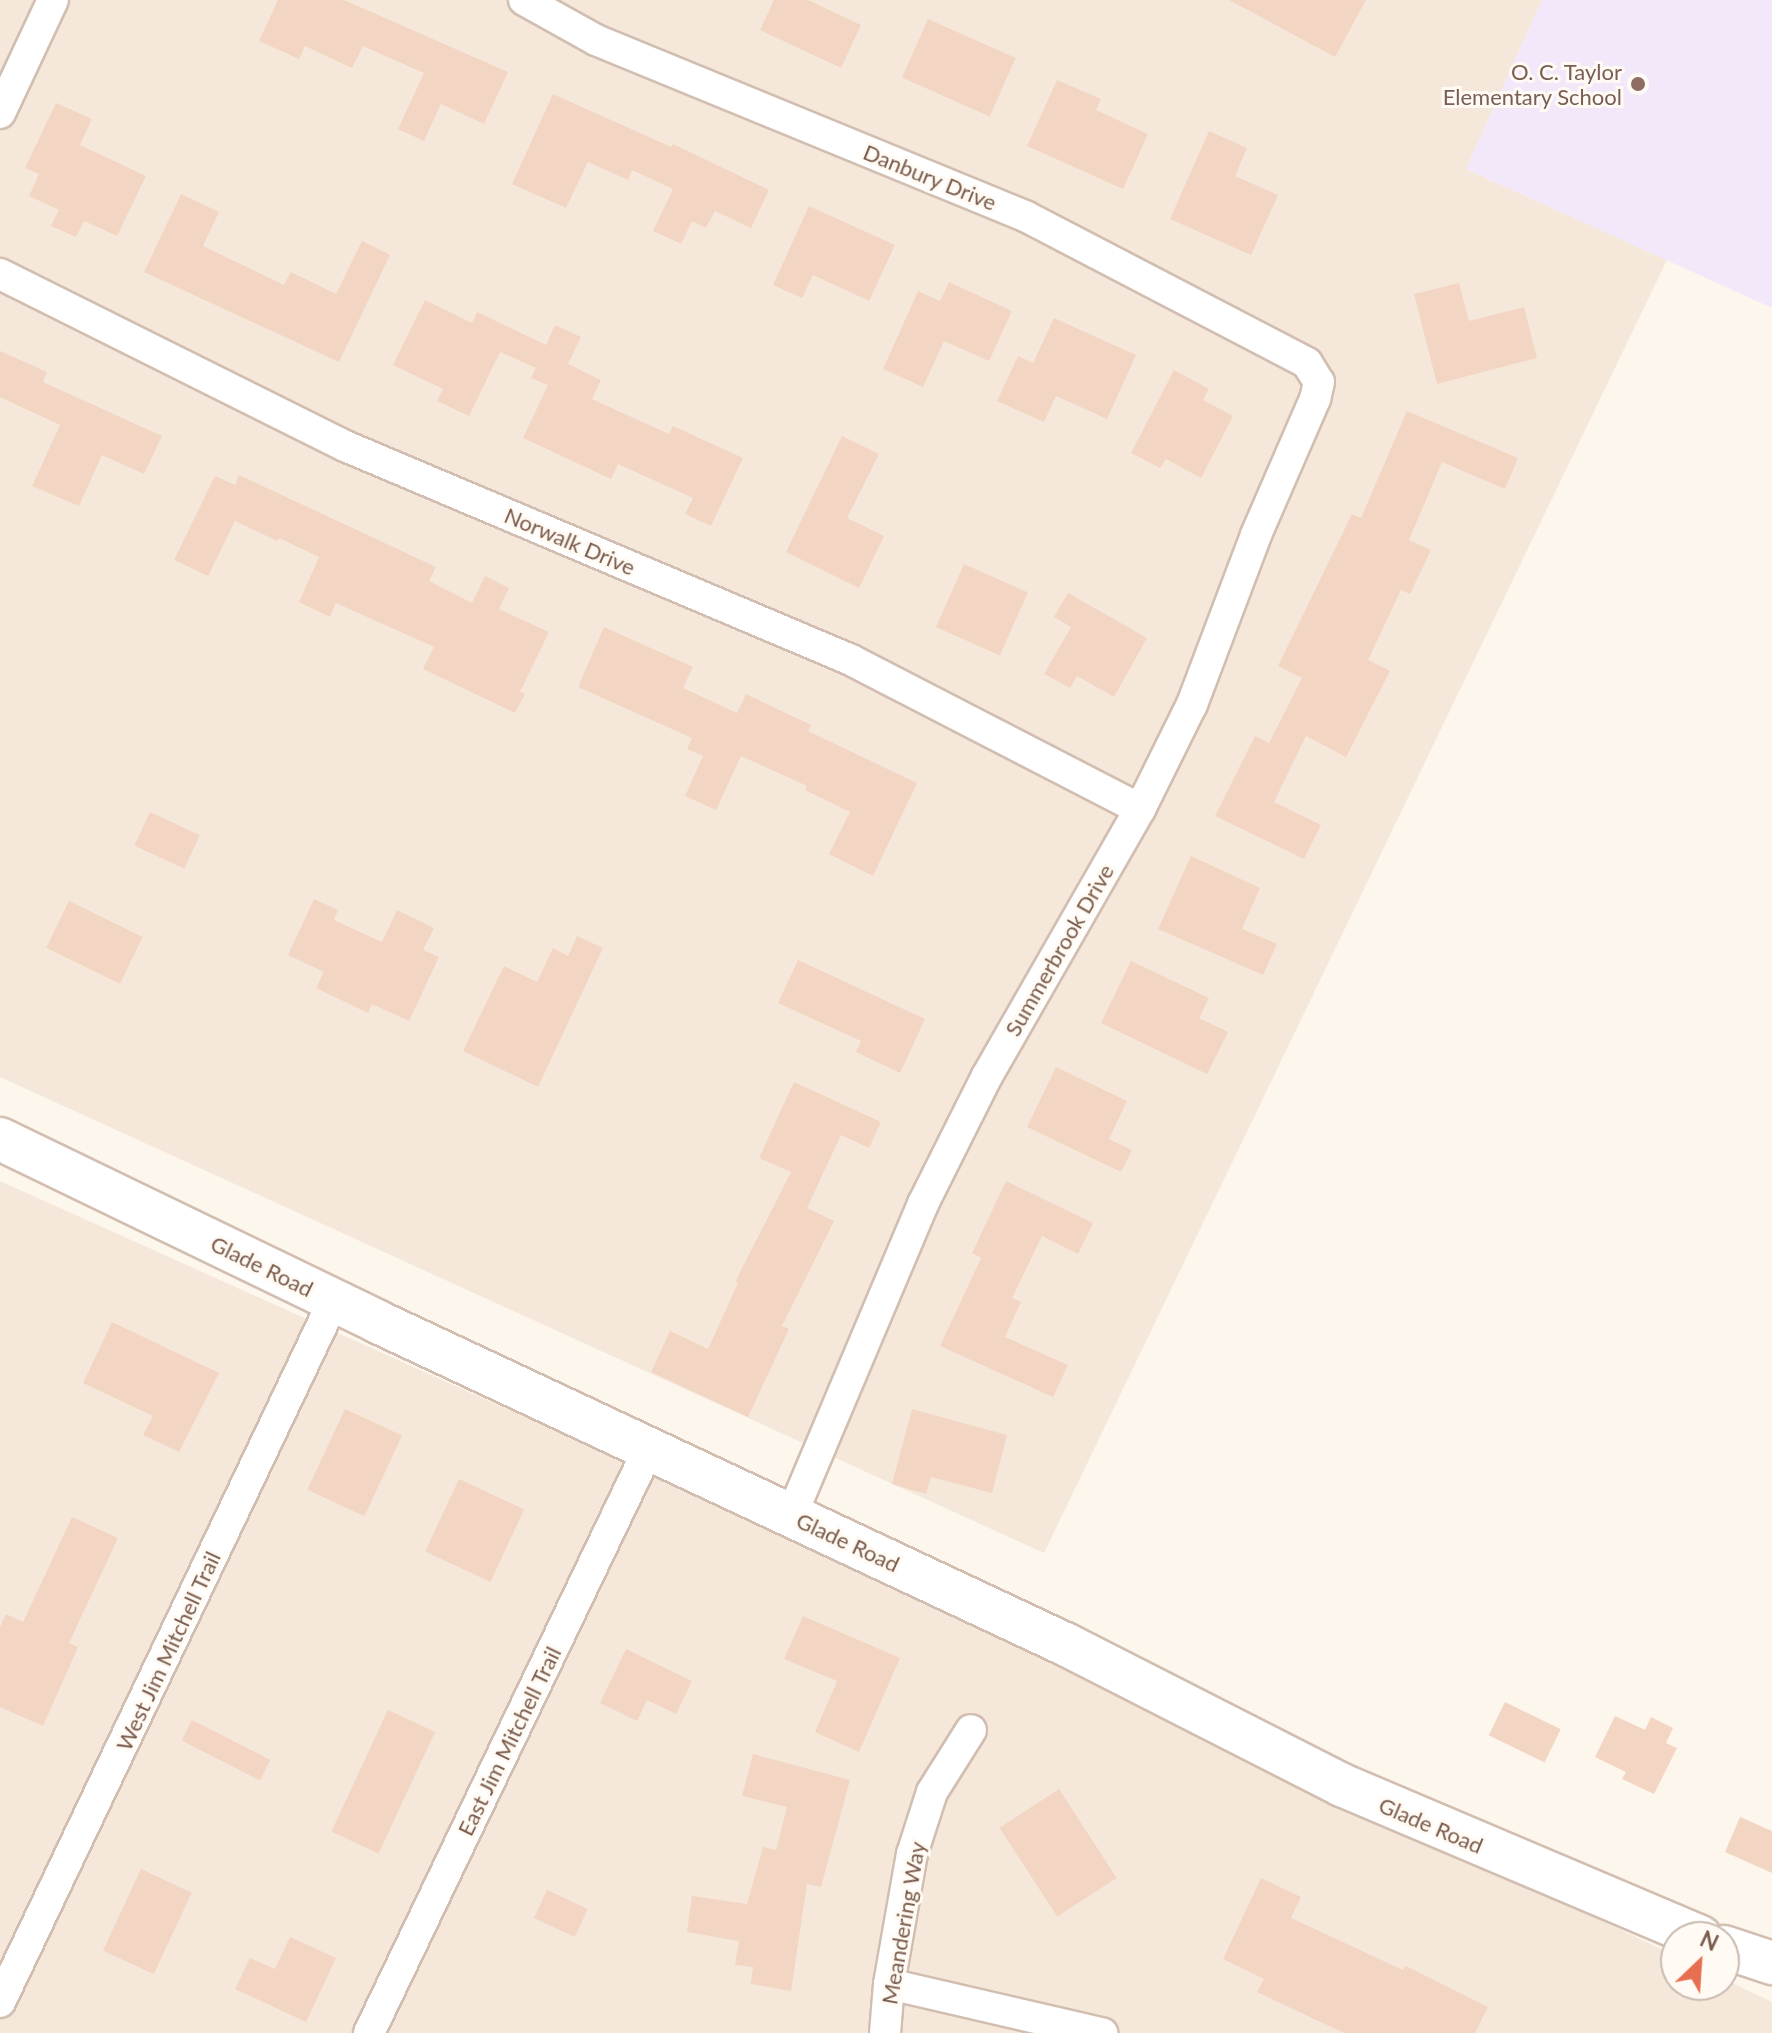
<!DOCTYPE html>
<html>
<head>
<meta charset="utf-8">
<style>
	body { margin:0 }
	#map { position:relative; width:1772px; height:2033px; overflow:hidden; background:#fdf6ec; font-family:Lato,sans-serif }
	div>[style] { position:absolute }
	.residential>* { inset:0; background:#f5e8da }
	.education>* { inset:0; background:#f3e8fa }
	.building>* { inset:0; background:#f3d5c3; transform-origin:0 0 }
	.roads { filter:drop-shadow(2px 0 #d1beb0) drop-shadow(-2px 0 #d1beb0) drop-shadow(0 2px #d1beb0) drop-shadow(0 -2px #d1beb0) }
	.minor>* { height:30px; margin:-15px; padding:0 15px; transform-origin:15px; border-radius:15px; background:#fff }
	.secondary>* { height:42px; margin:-21px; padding:0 21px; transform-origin:21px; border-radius:21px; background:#fff }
	.dots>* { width:22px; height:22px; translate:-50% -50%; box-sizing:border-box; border:4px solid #fffaf3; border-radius:50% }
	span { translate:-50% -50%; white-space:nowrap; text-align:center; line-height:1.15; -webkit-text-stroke:6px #fffaf3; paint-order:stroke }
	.education-label { font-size:22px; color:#785e54 }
	.right { translate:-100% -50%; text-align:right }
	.street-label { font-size:22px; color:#7a5c4d }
	.north { position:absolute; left:1660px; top:1921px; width:80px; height:80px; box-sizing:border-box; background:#fffaf3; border:2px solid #cabbb1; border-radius:50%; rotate:25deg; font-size:22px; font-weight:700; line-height:32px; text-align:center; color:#7a5c4d }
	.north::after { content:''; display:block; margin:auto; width:28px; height:36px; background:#e76f51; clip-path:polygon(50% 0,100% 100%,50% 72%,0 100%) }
</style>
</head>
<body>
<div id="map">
	<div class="residential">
		<i style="clip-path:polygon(0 0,1542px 0,1466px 169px,1667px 260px,1044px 1553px,0 1077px)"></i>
		<i style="clip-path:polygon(0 1181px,818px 1549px,1676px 1956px,1676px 1985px,1724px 1985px,1724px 1979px,1772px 2002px,1772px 2033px,0 2033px)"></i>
	</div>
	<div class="education">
		<i style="clip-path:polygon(1542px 0,1772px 0,1772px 308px,1466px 169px)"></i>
	</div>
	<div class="building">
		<i style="clip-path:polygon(278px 0,344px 0,508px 72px,484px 124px,441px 104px,424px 141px,398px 129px,424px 73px,363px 46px,352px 68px,305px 46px,299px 59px,259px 41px)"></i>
		<i style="clip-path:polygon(774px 0,808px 0,861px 25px,841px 68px,760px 30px)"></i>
		<i style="clip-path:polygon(1229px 0,1366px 0,1335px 57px)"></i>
		<i style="left:928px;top:19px;width:96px;height:64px;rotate:24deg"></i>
		<i style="clip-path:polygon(1057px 80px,1101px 99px,1096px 110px,1148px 134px,1123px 189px,1027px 146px)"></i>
		<i style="clip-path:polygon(553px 94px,671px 147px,673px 144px,769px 190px,751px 228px,715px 211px,706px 228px,692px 221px,681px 244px,653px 231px,673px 189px,632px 170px,628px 180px,588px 162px,566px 208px,512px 184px)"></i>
		<i style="clip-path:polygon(56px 103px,92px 119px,80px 145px,146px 176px,117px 236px,84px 221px,76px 237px,51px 226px,59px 210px,29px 196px,39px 174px,25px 168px)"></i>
		<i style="clip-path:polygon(1209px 131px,1247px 148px,1235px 176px,1278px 195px,1251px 255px,1170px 219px)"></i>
		<i style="clip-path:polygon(181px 194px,219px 212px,203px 246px,284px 285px,291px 272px,336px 294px,362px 241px,390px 255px,339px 362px,144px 272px)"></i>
		<i style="clip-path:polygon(809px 206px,895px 245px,869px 301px,813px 275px,802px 298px,773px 285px)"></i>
		<i style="clip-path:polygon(949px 282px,1012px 311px,989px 361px,944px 341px,923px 387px,883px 369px,918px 291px,940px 301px)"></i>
		<i style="clip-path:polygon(1459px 283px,1469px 321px,1524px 307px,1537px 358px,1437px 384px,1414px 294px)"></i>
		<i style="clip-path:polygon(425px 300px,472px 323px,477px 312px,546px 345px,555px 325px,581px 337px,568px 364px,601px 380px,592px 399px,669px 434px,673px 426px,743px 458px,711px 526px,685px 514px,693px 498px,618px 464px,611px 479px,523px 438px,548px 385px,531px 378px,536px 368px,500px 352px,469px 416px,437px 401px,443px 389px,393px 365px)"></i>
		<i style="clip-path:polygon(1054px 318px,1136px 355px,1107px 419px,1056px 396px,1044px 422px,997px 401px,1018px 356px,1033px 363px)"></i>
		<i style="clip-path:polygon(0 351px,47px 372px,43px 382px,162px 436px,144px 474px,102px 455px,79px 506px,32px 486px,60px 425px,0 397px)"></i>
		<i style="clip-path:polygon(1174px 370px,1209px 389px,1203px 400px,1233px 416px,1201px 478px,1166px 459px,1160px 468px,1131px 453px)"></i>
		<i style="clip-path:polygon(1407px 411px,1518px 458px,1505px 489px,1442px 462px,1409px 540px,1431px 550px,1410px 594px,1401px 590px,1368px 660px,1390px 671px,1346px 757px,1306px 736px,1274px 802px,1321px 825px,1304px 859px,1215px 816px,1255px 736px,1269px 743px,1302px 678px,1278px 666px,1352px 514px,1361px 518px)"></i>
		<i style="clip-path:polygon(842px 436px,879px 454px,847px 518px,884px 536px,859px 588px,786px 552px)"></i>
		<i style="clip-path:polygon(239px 475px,436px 567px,429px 581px,472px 603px,485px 576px,509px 588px,499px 609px,549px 632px,520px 692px,525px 694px,515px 713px,423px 669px,434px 647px,336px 603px,330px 617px,299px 602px,319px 557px,279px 538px,277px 541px,235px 521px,208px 576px,174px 560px,215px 476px,235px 485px)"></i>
		<i style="left:964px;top:564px;width:70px;height:69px;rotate:24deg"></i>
		<i style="clip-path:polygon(1068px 593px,1147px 638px,1114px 697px,1077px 676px,1070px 688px,1044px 674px,1071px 627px,1054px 617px)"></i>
		<i style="clip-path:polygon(604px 627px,693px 667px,683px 688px,737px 713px,746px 694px,811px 725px,808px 731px,917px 783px,873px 876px,829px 854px,850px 812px,805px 790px,807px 786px,741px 756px,716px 810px,685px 796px,703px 756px,687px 749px,692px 738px,578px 687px)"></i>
		<i style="left:150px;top:812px;width:55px;height:37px;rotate:25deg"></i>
		<i style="clip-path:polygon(1191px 856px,1260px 888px,1242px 929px,1277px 944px,1263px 975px,1158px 929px)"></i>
		<i style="clip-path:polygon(314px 899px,338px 910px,334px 920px,382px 942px,397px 910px,434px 928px,423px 950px,439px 957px,409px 1021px,372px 1004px,368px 1013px,316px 988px,324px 972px,288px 955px)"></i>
		<i style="left:69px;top:901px;width:82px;height:52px;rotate:26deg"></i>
		<i style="clip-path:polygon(577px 936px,603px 948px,538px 1087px,463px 1051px,504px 966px,537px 982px,553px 948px,568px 956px)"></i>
		<i style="clip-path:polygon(798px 960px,925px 1019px,900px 1073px,856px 1052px,861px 1041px,778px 1003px)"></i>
		<i style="clip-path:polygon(1131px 961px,1209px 998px,1199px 1018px,1228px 1032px,1207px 1074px,1101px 1023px)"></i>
		<i style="clip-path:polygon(1056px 1067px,1127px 1101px,1109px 1139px,1132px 1150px,1121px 1172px,1027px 1127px)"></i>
		<i style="clip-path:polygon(794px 1082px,881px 1122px,869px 1148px,841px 1135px,807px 1208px,834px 1221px,782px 1326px,789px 1329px,748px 1417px,651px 1372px,670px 1331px,708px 1349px,738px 1283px,735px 1282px,791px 1172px,759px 1158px)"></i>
		<i style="clip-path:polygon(1006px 1181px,1093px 1223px,1078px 1254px,1042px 1236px,1012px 1298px,1021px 1302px,1005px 1337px,1068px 1365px,1053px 1397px,940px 1346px,981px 1258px,972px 1253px)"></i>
		<i style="clip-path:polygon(112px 1322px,219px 1373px,179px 1452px,143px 1435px,153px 1416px,83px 1383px)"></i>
		<i style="left:345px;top:1409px;width:63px;height:89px;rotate:25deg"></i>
		<i style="clip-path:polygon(912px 1409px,1007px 1435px,992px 1493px,931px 1477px,926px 1494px,892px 1484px)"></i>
		<i style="left:459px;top:1479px;width:72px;height:80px;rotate:25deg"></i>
		<i style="clip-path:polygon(72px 1517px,118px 1538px,69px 1643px,78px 1647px,43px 1726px,0 1707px,0 1627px,6px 1614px,23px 1622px)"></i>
		<i style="clip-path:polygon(803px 1616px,900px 1658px,859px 1752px,815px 1732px,837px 1681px,784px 1659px)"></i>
		<i style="clip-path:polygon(626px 1649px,692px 1681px,676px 1714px,647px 1700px,637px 1721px,600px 1703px)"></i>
		<i style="left:1505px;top:1702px;width:62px;height:37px;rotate:26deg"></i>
		<i style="left:388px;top:1710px;width:52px;height:134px;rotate:25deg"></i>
		<i style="clip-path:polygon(1615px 1716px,1645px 1730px,1651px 1717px,1673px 1728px,1666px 1743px,1677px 1748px,1654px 1794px,1622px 1779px,1626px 1772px,1595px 1757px)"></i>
		<i style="left:192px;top:1720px;width:88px;height:23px;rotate:27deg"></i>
		<i style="clip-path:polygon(753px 1754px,850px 1780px,821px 1887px,807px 1884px,791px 1991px,751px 1984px,753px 1967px,735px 1965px,739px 1941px,687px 1932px,692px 1896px,747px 1904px,763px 1847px,776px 1850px,787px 1807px,742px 1796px)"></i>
		<i style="left:1059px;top:1789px;width:106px;height:71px;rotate:57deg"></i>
		<i style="clip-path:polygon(1740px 1817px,1772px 1831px,1772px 1873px,1725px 1852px)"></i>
		<i style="left:141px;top:1869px;width:56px;height:90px;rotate:25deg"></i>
		<i style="clip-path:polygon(1261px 1878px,1301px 1897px,1291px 1918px,1403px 1970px,1406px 1966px,1488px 2007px,1475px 2033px,1344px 2033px,1257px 1992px,1264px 1979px,1223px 1959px)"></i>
		<i style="left:547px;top:1890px;width:45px;height:31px;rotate:25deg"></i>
		<i style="clip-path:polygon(290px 1937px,336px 1958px,306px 2022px,235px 1989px,250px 1958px,275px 1969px)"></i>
	</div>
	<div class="roads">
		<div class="minor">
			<i style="left:524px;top:0;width:82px;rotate:29.1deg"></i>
			<i style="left:596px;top:40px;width:464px;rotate:22.3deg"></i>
			<i style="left:1025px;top:216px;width:318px;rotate:27.5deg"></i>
			<i style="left:1307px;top:363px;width:22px;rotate:58deg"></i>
			<i style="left:1319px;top:382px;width:17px;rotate:103deg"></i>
			<i style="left:1315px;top:399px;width:148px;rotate:113.5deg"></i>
			<i style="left:1256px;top:535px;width:181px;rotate:110.7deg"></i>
			<i style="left:1192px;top:704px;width:117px;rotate:116.3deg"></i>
			<i style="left:1140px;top:809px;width:308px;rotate:119.8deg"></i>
			<i style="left:987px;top:1076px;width:143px;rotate:116.6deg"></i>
			<i style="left:923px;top:1204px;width:339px;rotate:112.9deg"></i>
			<i style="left:0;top:113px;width:125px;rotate:-64.9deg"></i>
			<i style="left:0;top:274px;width:385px;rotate:26.5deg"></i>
			<i style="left:345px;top:446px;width:549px;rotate:22.92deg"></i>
			<i style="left:851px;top:660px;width:325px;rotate:27.3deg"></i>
			<i style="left:889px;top:1984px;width:219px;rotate:13deg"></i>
			<i style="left:0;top:2002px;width:777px;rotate:-64.56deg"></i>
			<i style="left:369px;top:2033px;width:649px;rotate:-64.42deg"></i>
			<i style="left:885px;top:2033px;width:49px;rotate:-85.3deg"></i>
			<i style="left:889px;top:1984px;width:132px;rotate:-80deg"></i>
			<i style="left:912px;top:1854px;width:65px;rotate:-72.1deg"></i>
			<i style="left:932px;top:1792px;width:73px;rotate:-57.8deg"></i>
		</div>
		<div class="secondary">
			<i style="left:0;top:1139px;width:420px;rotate:25.8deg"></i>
			<i style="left:378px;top:1322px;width:761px;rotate:25.12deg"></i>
			<i style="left:1067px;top:1645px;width:309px;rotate:27deg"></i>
			<i style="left:1342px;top:1785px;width:389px;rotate:23deg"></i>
			<i style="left:1724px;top:1947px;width:51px;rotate:18.4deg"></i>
		</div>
	</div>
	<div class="dots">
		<i style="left:1638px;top:84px;background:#8d6e63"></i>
	</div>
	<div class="education-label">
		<span class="right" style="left:1622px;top:84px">O. C. Taylor<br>Elementary School</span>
	</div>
	<div class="street-label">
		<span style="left:930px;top:177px;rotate:22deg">Danbury Drive</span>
		<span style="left:570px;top:541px;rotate:23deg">Norwalk Drive</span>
		<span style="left:1059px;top:950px;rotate:-60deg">Summerbrook Drive</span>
		<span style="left:262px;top:1266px;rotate:26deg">Glade Road</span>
		<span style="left:848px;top:1542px;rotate:25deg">Glade Road</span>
		<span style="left:168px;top:1651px;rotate:-65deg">West Jim Mitchell Trail</span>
		<span style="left:509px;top:1741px;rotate:-64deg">East Jim Mitchell Trail</span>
		<span style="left:1431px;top:1825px;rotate:23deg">Glade Road</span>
		<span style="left:903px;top:1923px;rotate:-80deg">Meandering Way</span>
	</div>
	<div class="north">N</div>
</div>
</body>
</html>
